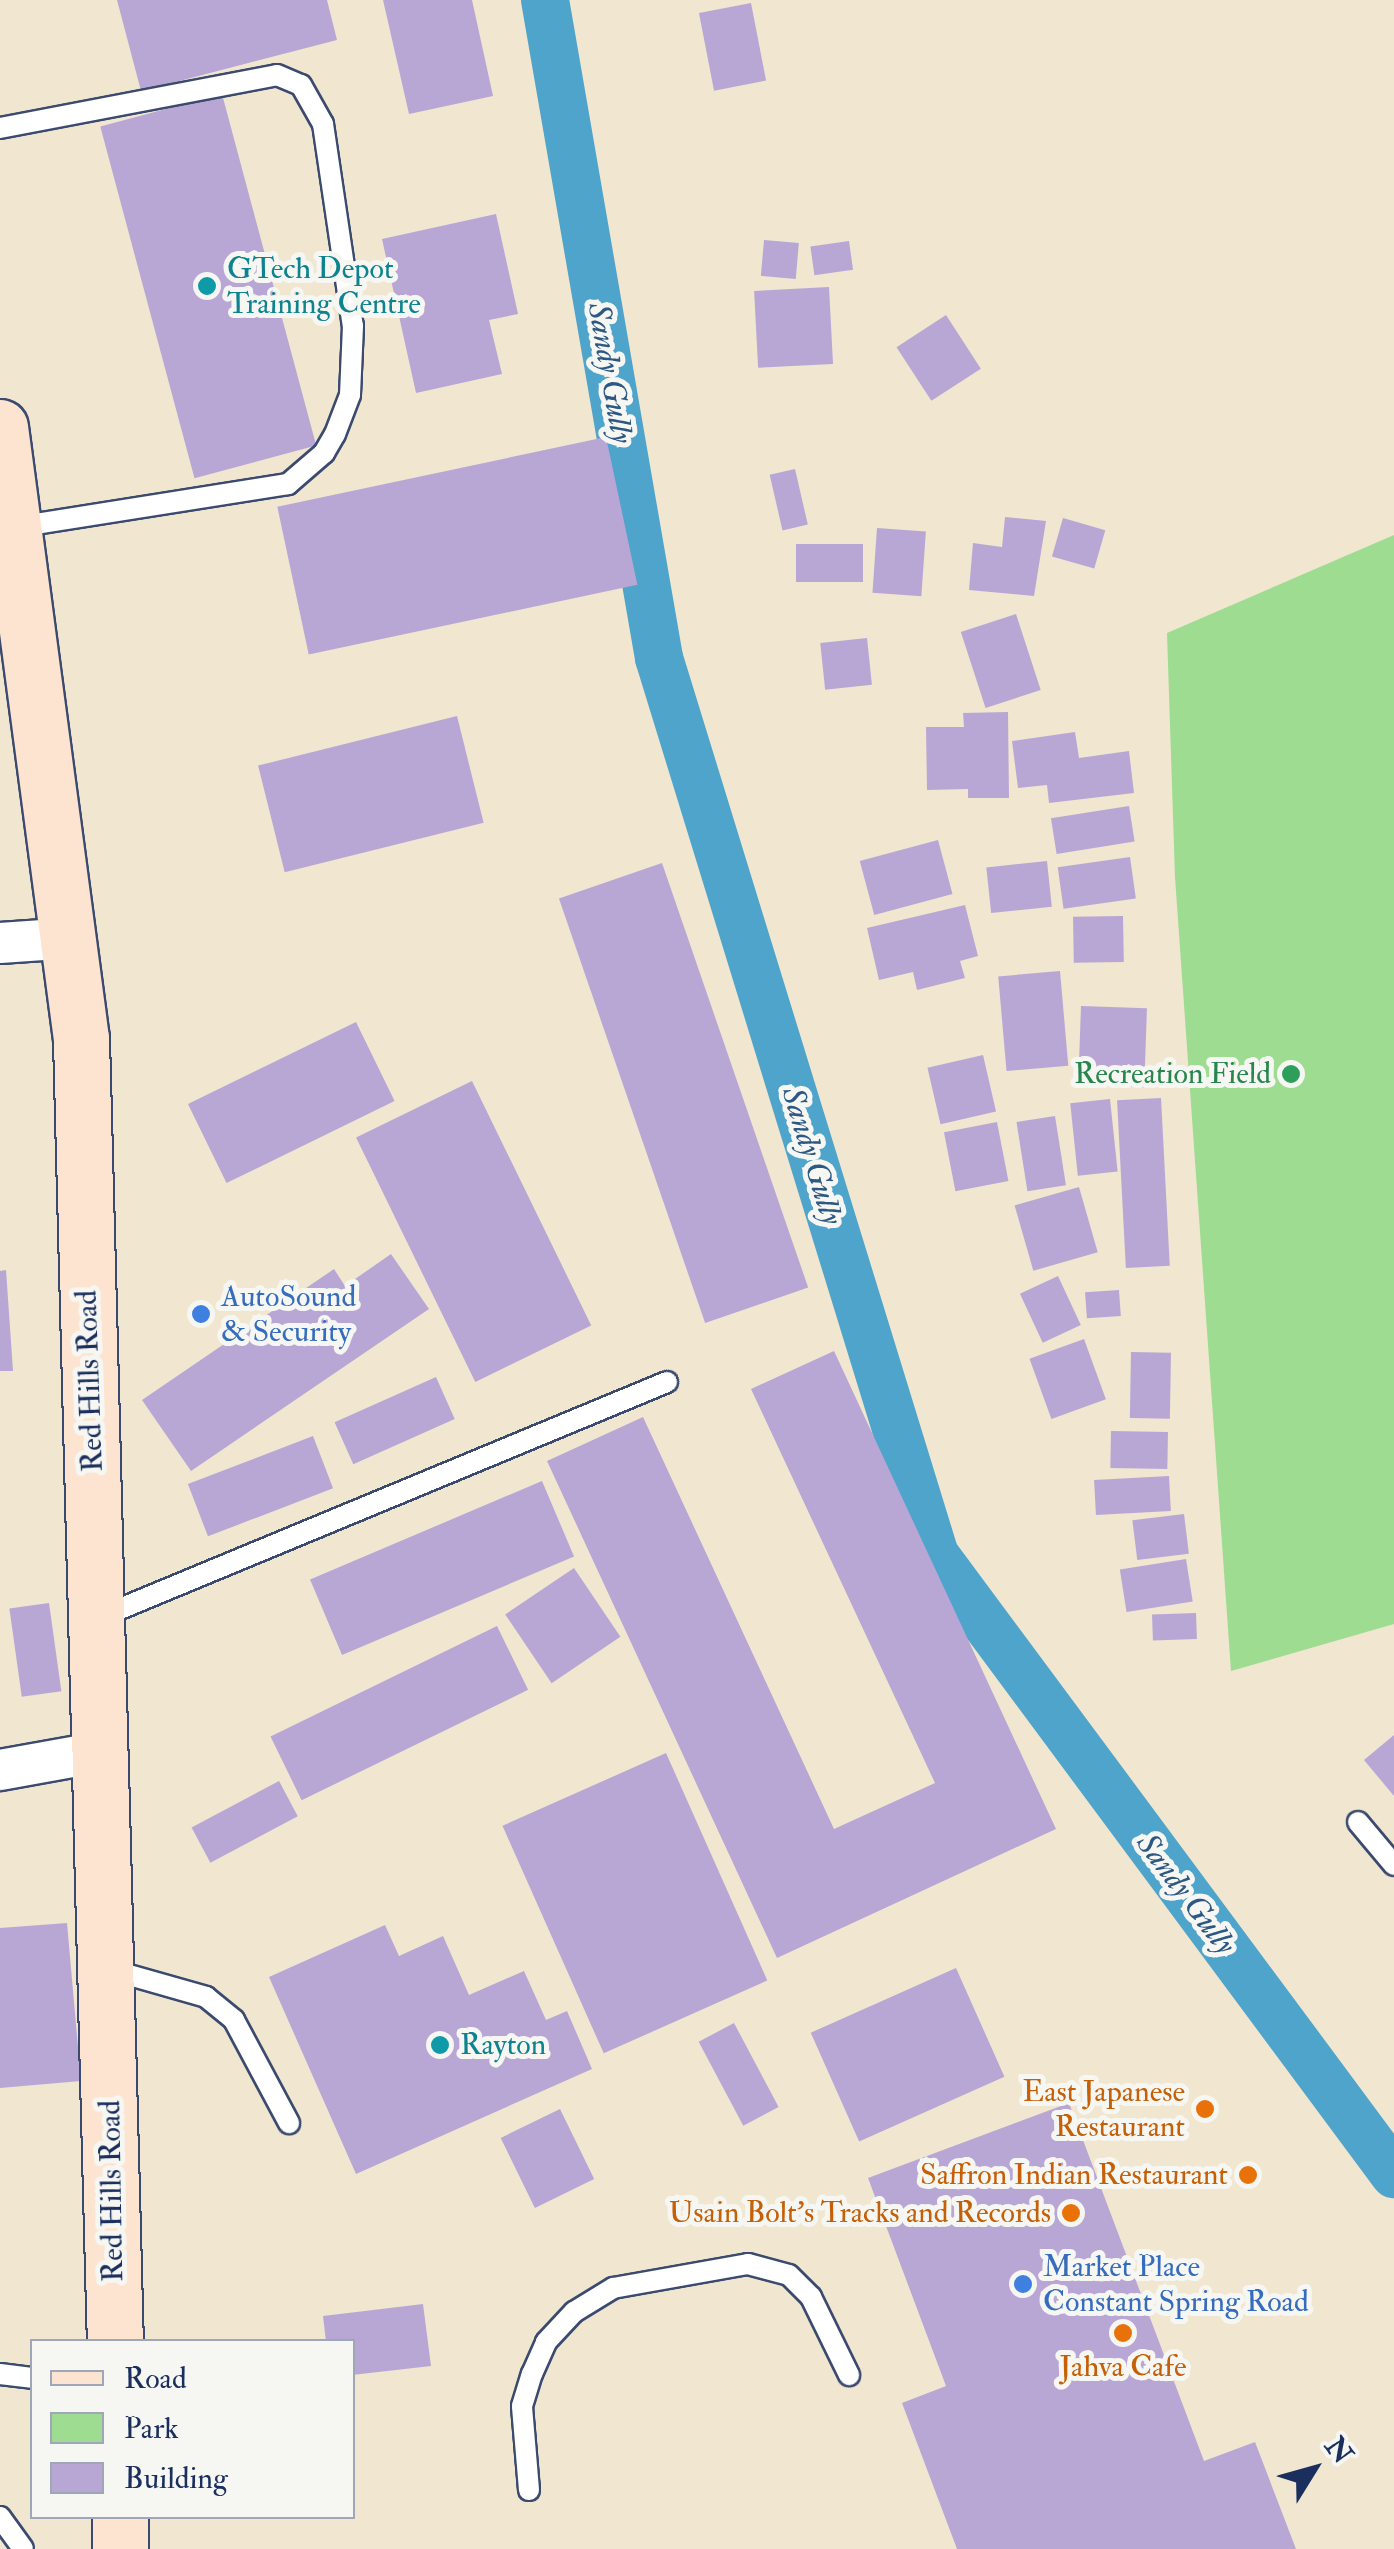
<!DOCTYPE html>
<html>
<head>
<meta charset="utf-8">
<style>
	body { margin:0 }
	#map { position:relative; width:1394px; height:2549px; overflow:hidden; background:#f1e6d0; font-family:"IM FELL Double Pica",serif }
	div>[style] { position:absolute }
	.green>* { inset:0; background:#9ddc91 }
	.canal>* { height:48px; margin:-24px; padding:0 24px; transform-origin:24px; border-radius:24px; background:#4ea4ca }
	.building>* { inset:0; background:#b8a7d5; transform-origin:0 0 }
	.roads { filter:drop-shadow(2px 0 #3b4a6f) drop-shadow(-2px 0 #3b4a6f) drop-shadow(0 2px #3b4a6f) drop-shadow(0 -2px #3b4a6f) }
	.lane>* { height:20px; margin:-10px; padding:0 10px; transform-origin:10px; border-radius:10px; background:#fff }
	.street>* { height:40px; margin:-20px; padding:0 20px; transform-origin:20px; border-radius:20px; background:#fff }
	.secondary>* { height:55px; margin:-27.5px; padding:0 27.5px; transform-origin:27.5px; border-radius:27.5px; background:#fde4d0 }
	.dots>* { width:28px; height:28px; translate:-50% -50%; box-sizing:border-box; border:5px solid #f6f6f2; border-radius:50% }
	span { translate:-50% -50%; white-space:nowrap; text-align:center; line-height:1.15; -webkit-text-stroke:10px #f6f6f2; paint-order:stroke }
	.culture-label { font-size:30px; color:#0d838f }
	.left { translate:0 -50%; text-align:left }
	.leisure-label { font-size:30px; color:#27864d }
	.right { translate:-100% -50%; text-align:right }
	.shop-label { font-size:30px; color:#366cbe }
	.street-label { font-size:30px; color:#1b2f5e }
	.food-label { font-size:30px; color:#c56008 }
	.water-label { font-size:32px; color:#2d5884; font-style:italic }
	.legend { position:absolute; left:30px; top:2339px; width:325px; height:180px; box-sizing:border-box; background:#f6f6f2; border:2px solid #9ea6b7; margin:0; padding:12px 18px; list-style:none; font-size:30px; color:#1b2f5e }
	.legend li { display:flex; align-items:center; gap:20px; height:50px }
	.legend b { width:50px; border:2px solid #9ea6b7 }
	.north { position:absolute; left:1264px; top:2419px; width:100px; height:100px; -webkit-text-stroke:8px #f6f6f2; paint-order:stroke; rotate:53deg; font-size:28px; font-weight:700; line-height:40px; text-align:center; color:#1b2f5e }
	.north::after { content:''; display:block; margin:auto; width:35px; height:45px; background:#1b2f5e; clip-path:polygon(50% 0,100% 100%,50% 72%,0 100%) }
</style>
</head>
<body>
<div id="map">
	<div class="green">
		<i style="clip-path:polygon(1394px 535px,1394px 1624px,1231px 1671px,1175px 877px,1167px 633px)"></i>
	</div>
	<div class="canal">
		<i style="left:545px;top:0;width:668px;rotate:80.17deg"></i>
		<i style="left:659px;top:658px;width:939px;rotate:72.9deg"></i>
		<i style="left:935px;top:1555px;width:771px;rotate:53.44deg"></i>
	</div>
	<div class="building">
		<i style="clip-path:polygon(117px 0,327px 0,337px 40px,141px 91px)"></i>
		<i style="clip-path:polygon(383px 0,472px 0,493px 96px,409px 114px)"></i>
		<i style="left:751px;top:3px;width:79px;height:53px;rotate:79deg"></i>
		<i style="left:222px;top:94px;width:364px;height:126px;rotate:75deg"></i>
		<i style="clip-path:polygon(496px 214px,518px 314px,489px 320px,502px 374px,416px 393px,382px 239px)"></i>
		<i style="left:764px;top:240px;width:35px;height:36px;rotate:5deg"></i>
		<i style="left:849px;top:241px;width:29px;height:39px;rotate:82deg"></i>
		<i style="left:829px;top:287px;width:77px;height:75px;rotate:87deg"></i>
		<i style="left:946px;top:315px;width:64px;height:59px;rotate:57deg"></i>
		<i style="left:606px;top:437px;width:151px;height:336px;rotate:78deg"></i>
		<i style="left:795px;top:469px;width:57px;height:26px;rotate:77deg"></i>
		<i style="clip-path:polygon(1005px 517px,1046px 521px,1034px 596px,969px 590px,973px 543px,1002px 547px)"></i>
		<i style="left:1063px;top:518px;width:44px;height:40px;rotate:16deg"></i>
		<i style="left:877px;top:528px;width:49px;height:65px;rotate:4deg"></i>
		<i style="left:796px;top:544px;width:67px;height:38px"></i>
		<i style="left:1016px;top:614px;width:80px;height:58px;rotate:72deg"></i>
		<i style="left:867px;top:638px;width:47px;height:47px;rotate:84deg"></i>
		<i style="clip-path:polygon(1008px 712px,1009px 798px,968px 798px,968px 789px,927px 790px,926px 727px,964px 727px,963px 713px)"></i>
		<i style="left:457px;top:716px;width:110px;height:205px;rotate:76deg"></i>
		<i style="clip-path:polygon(1075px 732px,1079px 758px,1129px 751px,1134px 793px,1049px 803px,1047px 785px,1018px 788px,1012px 741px)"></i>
		<i style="left:1129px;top:806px;width:36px;height:79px;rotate:81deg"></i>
		<i style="left:938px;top:840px;width:56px;height:81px;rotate:75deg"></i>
		<i style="left:1130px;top:857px;width:42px;height:73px;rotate:82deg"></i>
		<i style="left:1047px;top:861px;width:46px;height:61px;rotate:84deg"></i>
		<i style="left:662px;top:863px;width:449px;height:109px;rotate:71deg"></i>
		<i style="clip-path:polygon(965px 905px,978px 956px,960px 961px,965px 978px,917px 990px,913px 972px,879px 980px,867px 928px)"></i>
		<i style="left:1123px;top:916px;width:46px;height:50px;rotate:89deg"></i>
		<i style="left:1060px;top:971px;width:95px;height:62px;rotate:85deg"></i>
		<i style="left:1081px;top:1006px;width:66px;height:79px;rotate:2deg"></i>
		<i style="left:356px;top:1022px;width:88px;height:187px;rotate:64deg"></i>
		<i style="left:983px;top:1055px;width:58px;height:57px;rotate:77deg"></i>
		<i style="left:472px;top:1081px;width:272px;height:129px;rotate:64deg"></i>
		<i style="left:1161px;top:1098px;width:168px;height:44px;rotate:87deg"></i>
		<i style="left:1110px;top:1099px;width:73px;height:40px;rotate:84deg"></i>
		<i style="left:1055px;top:1116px;width:70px;height:39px;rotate:81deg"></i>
		<i style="left:997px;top:1122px;width:60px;height:54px;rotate:79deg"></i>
		<i style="left:1079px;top:1187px;width:68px;height:67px;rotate:74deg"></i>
		<i style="clip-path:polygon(391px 1254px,429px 1309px,191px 1471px,142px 1400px,334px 1269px,345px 1286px)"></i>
		<i style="clip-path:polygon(6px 1270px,13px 1371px,0 1371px,0 1271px)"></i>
		<i style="left:1058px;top:1276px;width:54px;height:42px;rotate:65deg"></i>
		<i style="left:1119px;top:1290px;width:26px;height:34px;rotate:86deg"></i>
		<i style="left:1084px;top:1339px;width:64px;height:58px;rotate:70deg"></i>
		<i style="clip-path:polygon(834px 1351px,1056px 1829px,777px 1958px,547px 1461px,643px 1417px,834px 1829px,935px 1783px,751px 1389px)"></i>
		<i style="left:1131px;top:1352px;width:40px;height:66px;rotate:1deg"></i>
		<i style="left:436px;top:1377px;width:46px;height:111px;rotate:66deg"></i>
		<i style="left:1111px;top:1431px;width:57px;height:37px;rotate:1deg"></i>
		<i style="left:313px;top:1436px;width:56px;height:134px;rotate:69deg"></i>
		<i style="left:1169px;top:1476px;width:35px;height:75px;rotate:87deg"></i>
		<i style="left:542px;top:1481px;width:82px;height:252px;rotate:67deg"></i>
		<i style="left:1184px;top:1514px;width:40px;height:52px;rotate:83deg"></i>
		<i style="left:1186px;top:1559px;width:43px;height:67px;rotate:81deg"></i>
		<i style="left:574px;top:1568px;width:83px;height:83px;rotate:56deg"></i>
		<i style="left:49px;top:1603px;width:89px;height:40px;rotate:82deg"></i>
		<i style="left:1196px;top:1613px;width:26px;height:44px;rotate:88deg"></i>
		<i style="left:497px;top:1626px;width:71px;height:252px;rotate:64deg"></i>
		<i style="clip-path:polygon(1394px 1735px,1394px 1796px,1364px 1760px)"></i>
		<i style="left:666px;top:1753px;width:249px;height:179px;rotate:66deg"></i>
		<i style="left:279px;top:1781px;width:40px;height:99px;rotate:62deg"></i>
		<i style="clip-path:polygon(67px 1923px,81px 2081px,0 2088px,0 1928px)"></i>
		<i style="clip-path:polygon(385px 1925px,399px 1956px,443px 1936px,469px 1995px,524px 1971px,546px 2020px,567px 2011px,592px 2069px,356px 2174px,269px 1977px)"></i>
		<i style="left:956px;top:1968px;width:119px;height:159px;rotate:66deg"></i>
		<i style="left:734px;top:2023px;width:95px;height:40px;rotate:62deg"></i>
		<i style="clip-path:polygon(1069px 2103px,1204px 2461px,1255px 2442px,1296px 2549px,957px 2549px,902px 2403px,946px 2386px,868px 2178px)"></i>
		<i style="left:560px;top:2109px;width:78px;height:66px;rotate:64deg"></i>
		<i style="clip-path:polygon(423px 2304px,431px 2366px,352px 2375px,352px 2342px,326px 2342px,323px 2316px)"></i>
	</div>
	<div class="roads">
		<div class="lane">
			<i style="left:0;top:128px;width:282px;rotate:-10.8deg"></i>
			<i style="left:277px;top:75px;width:26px;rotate:23deg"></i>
			<i style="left:301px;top:85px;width:45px;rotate:60.6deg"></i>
			<i style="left:323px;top:124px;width:204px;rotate:81.6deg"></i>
			<i style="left:353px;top:326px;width:69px;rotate:92.5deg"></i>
			<i style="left:350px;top:395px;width:42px;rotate:111deg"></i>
			<i style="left:335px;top:434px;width:22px;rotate:120deg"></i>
			<i style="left:324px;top:453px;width:48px;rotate:139.3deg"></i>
			<i style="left:288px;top:484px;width:274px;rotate:171deg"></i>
			<i style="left:98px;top:1618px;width:616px;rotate:-22.53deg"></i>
			<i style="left:1358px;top:1822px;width:56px;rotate:50.1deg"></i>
			<i style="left:108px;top:1969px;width:102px;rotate:15.9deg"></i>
			<i style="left:206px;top:1997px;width:36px;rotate:39deg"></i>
			<i style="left:234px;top:2020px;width:117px;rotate:61.9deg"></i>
			<i style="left:0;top:2374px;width:32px;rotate:7deg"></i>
			<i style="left:529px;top:2490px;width:84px;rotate:-94.8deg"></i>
			<i style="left:522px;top:2406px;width:34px;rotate:-73deg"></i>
			<i style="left:532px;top:2374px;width:35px;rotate:-66deg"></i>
			<i style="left:546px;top:2342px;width:41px;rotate:-47deg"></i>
			<i style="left:574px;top:2312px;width:46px;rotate:-31.6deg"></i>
			<i style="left:613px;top:2288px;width:137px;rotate:-10.1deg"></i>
			<i style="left:748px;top:2264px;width:42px;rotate:15deg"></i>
			<i style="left:789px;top:2275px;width:31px;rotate:45deg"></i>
			<i style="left:811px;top:2297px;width:87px;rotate:64deg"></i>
			<i style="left:0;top:2517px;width:39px;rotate:54deg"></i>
		</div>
		<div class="street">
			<i style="left:0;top:943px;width:72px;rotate:-4deg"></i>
			<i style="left:0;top:1770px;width:102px;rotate:-10.2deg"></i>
		</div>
		<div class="secondary">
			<i style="left:0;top:427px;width:617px;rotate:82.46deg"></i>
			<i style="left:81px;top:1039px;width:1303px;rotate:88.51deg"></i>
			<i style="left:120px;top:2516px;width:33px;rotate:90deg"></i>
		</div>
	</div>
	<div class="dots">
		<i style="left:207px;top:286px;background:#0f9aa8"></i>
		<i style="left:1291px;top:1074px;background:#2e9e5b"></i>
		<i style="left:201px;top:1314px;background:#3f7fe0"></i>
		<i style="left:440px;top:2045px;background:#0f9aa8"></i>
		<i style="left:1205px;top:2109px;background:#e8710a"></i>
		<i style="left:1248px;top:2175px;background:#e8710a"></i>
		<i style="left:1071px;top:2213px;background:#e8710a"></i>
		<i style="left:1023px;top:2284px;background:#3f7fe0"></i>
		<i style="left:1123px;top:2333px;background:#e8710a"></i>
	</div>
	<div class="culture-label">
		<span class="left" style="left:227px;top:286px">GTech Depot<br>Training Centre</span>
		<span class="left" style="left:460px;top:2045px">Rayton</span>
	</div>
	<div class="leisure-label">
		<span class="right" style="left:1271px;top:1074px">Recreation Field</span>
	</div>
	<div class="shop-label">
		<span class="left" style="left:221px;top:1314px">AutoSound<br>&amp; Security</span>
		<span class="left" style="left:1043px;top:2284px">Market Place<br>Constant Spring Road</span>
	</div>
	<div class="street-label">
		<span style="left:90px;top:1381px;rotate:-92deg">Red Hills Road</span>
		<span style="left:112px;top:2191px;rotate:-91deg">Red Hills Road</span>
	</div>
	<div class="food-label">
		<span class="right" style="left:1185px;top:2109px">East Japanese<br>Restaurant</span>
		<span class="right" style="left:1228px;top:2175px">Saffron Indian Restaurant</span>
		<span class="right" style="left:1051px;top:2213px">Usain Bolt's Tracks and Records</span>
		<span style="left:1123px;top:2367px">Jahva Cafe</span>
	</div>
	<div class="water-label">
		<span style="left:610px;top:373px;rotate:80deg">Sandy Gully</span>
		<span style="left:812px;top:1156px;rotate:73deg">Sandy Gully</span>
		<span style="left:1186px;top:1894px;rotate:53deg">Sandy Gully</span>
	</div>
	<ul class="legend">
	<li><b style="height:12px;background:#fde4d0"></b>Road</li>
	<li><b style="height:28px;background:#9ddc91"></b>Park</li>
	<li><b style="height:28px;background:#b8a7d5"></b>Building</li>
	</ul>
	<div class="north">N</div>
</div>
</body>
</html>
